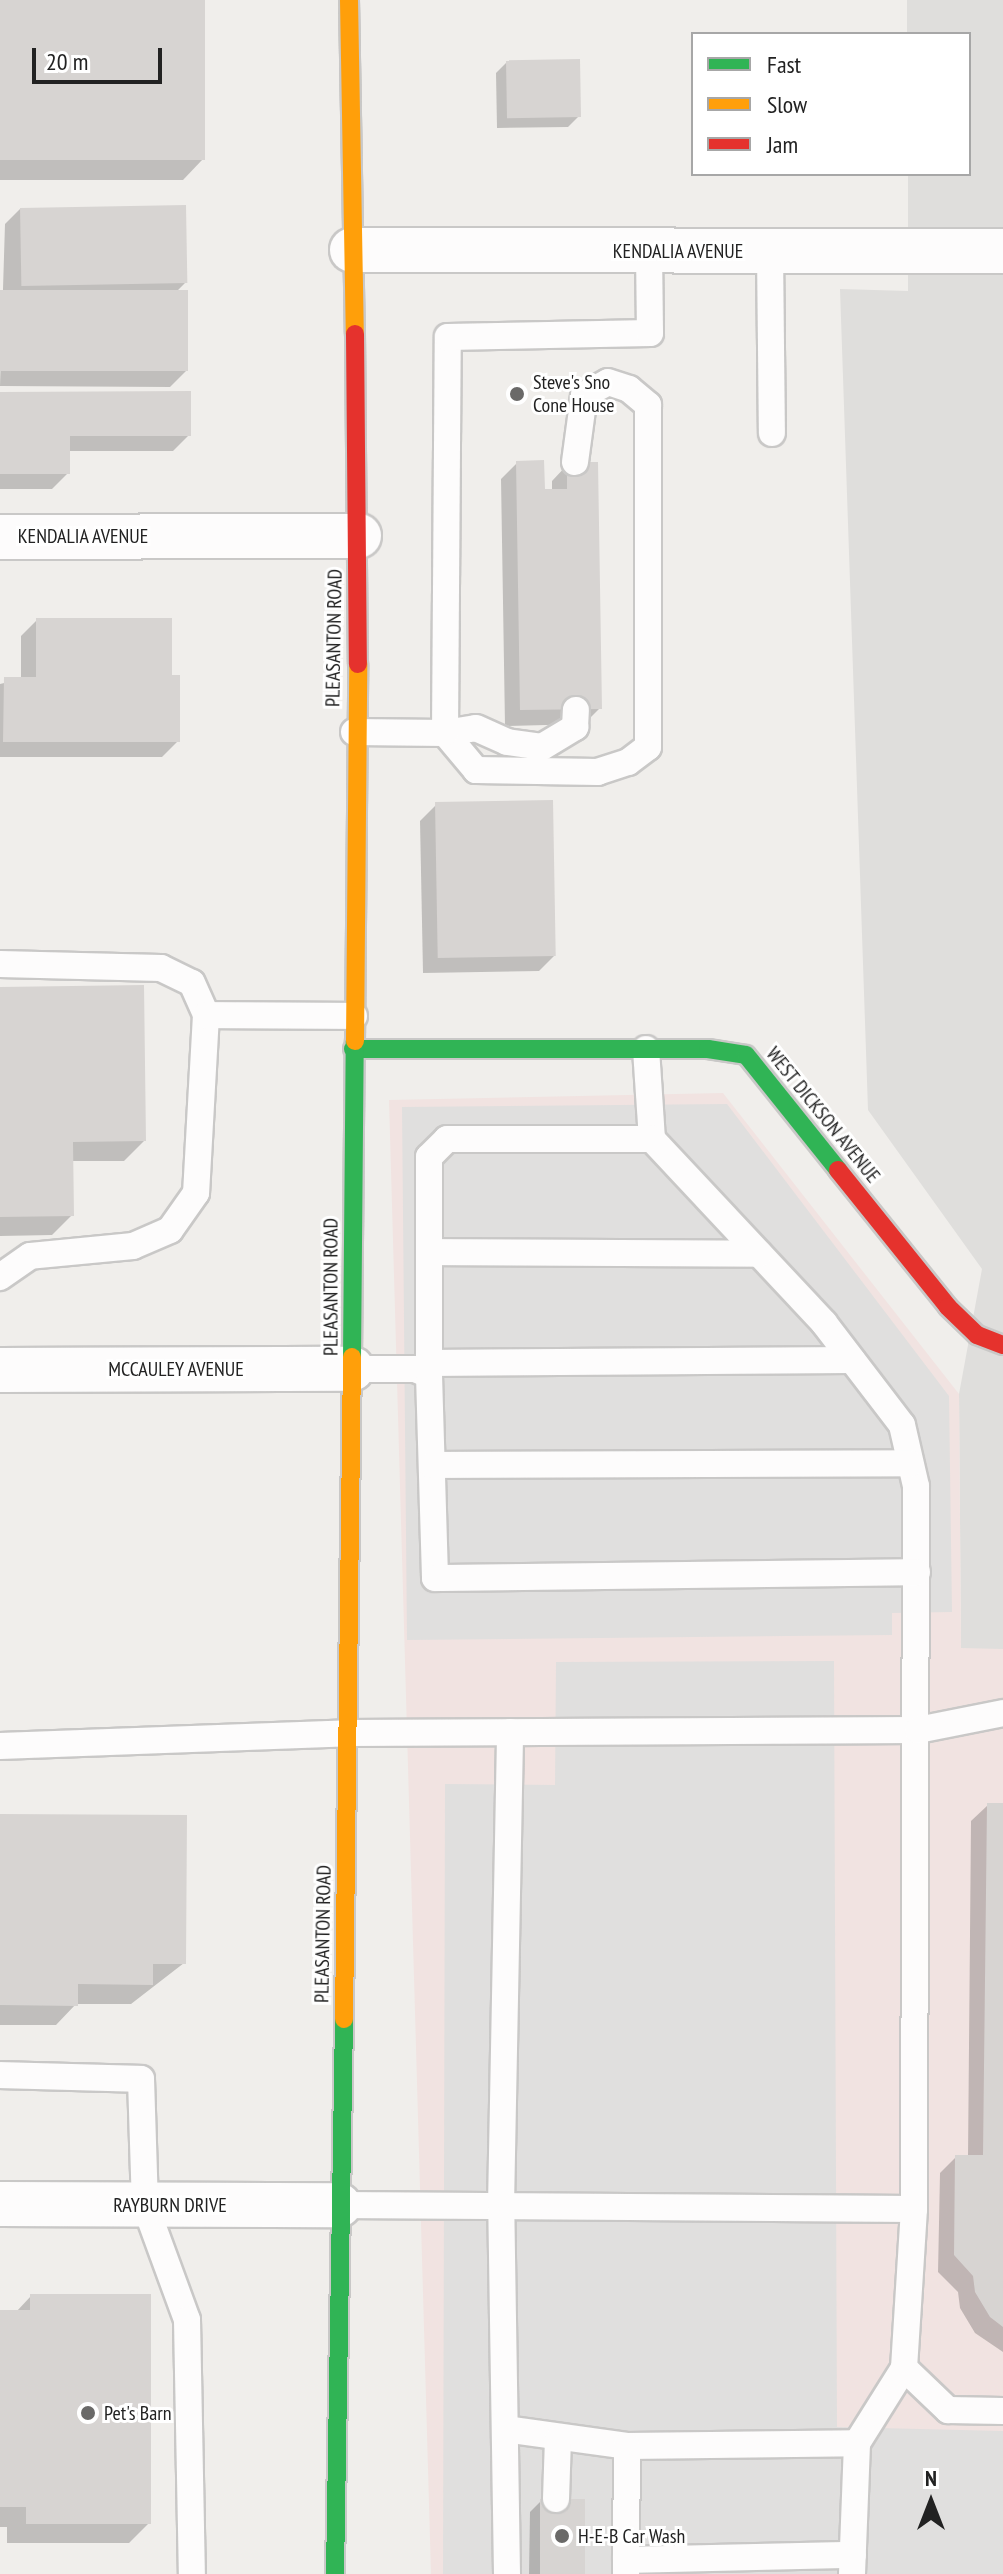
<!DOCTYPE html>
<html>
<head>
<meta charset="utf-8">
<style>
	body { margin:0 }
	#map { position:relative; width:1003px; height:2574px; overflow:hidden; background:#f0eeeb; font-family:"PT Sans Narrow",sans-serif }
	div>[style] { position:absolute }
	.residential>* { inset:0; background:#dfdedc }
	.commercial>* { inset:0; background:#f1e3e1 }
	.parking>* { inset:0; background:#e0dfde }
	.shadow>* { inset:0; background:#0003 }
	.building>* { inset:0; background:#d7d4d2; transform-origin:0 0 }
	.roads { filter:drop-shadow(2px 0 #c9c8c7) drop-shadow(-2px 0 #c9c8c7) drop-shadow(0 2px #c9c8c7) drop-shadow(0 -2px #c9c8c7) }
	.lane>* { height:26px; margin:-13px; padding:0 13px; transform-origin:13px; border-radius:13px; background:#fdfcfc }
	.street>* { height:44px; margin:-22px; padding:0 22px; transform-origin:22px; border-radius:22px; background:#fdfcfc }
	.fast>* { height:18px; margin:-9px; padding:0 9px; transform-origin:9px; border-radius:9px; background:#30b455 }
	.slow>* { height:18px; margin:-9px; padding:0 9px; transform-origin:9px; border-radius:9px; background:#ff9f0a }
	.jam>* { height:18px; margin:-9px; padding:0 9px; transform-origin:9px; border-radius:9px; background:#e5322d }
	.dots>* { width:22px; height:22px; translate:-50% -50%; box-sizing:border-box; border:4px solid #fff; border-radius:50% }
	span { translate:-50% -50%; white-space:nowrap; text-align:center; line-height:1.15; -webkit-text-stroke:6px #fff; paint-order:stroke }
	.street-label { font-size:20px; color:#222 }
	.poi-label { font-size:20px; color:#222 }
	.left { translate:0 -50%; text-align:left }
	.legend { position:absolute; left:691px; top:32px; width:280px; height:144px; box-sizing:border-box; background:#fff; border:2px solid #a7a7a7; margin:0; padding:10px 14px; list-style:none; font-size:24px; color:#222 }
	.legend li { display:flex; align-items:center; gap:16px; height:40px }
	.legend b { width:40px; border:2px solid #a7a7a7 }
	.north { position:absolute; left:891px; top:2462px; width:80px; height:80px; -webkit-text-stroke:6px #fff; paint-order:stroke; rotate:0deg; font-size:22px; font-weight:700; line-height:32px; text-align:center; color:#222 }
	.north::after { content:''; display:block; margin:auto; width:28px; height:36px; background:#222; clip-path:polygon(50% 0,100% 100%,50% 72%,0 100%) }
	.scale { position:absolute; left:32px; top:48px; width:130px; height:36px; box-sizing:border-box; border:4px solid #222; border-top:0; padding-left:10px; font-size:24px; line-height:28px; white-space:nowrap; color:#222; -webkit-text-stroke:6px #fff; paint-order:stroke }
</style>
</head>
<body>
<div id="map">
	<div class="residential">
		<i style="clip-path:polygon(907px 0,1003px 0,1003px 1649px,961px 1649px,959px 1394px,982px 1269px,868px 1110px,840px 289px,908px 291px,908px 174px,969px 174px,969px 34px,907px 34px)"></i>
	</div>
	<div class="commercial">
		<i style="clip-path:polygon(723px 1093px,959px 1394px,961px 1648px,1003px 1649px,1003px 2574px,431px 2574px,389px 1100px)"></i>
	</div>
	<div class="parking">
		<i style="clip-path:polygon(727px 1104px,949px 1396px,952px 1612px,892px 1613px,892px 1635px,407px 1640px,402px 1107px)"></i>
		<i style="clip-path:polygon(834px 1661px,837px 2427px,1003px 2431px,1003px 2574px,443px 2574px,445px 1784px,555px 1785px,556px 1662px)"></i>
	</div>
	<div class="shadow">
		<i style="clip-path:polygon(0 2px,203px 159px,183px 180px,0 180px)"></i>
		<i style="clip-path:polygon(507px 62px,579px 116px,568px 127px,497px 128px,496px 73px)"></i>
		<i style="clip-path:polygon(21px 208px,185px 283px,175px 293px,186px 371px,170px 387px,0 386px,5px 224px)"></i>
		<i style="clip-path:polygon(0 394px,189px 435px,173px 451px,68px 451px,68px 473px,52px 489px,0 489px)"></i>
		<i style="clip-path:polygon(517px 463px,543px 491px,552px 491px,552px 481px,568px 464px,600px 708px,584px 724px,505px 726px,501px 479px)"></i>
		<i style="clip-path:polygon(37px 620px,170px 678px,178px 741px,162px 757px,0 757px,0 684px,21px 679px,21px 636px)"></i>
		<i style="clip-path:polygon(436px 805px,555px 955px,539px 971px,423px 973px,420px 821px)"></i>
		<i style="clip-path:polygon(0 989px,144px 1141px,124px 1161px,71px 1161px,72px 1215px,52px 1235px,0 1236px)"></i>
		<i style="clip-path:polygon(988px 1805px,1003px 1805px,1003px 2352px,975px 2333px,960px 2308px,958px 2292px,938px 2272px,940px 2173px,956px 2157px,968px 2157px,971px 1821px)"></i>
		<i style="clip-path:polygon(0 1816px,184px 1963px,131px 2004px,76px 2004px,56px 2025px,0 2025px)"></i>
		<i style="clip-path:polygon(31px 2296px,149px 2523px,129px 2543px,7px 2543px,7px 2527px,0 2527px,0 2312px,16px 2312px)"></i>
		<i style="clip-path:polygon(541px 2501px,582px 2574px,529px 2574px,530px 2512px)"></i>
	</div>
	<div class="building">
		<i style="left:0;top:0;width:205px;height:160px"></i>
		<i style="left:580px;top:59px;width:58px;height:74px;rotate:89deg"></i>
		<i style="left:186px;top:205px;width:78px;height:166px;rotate:89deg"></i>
		<i style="left:0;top:290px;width:188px;height:81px"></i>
		<i style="clip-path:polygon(191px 391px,191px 436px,70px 436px,70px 474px,0 474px,0 392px)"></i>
		<i style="clip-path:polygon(544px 460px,545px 489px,567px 489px,567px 462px,598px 462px,602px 709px,520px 710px,516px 461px)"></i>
		<i style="clip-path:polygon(36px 618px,172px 618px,172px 675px,180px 675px,180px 742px,3px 742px,4px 677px,36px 677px)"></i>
		<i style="left:553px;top:800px;width:156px;height:118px;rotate:89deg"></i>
		<i style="clip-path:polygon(144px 985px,146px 1141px,73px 1142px,74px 1216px,0 1217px,0 987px)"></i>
		<i style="clip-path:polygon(987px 1803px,1003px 1803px,1003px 2327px,990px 2317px,975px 2292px,973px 2276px,954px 2255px,955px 2155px,983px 2155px)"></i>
		<i style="clip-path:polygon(0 1814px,187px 1815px,186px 1964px,153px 1964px,153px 1985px,78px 1984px,78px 2006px,0 2005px)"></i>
		<i style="clip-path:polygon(30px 2294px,151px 2294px,151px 2524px,26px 2524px,26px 2507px,0 2507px,0 2310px,30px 2310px)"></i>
		<i style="left:540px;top:2499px;width:45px;height:75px"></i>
	</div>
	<div class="roads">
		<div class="lane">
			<i style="left:770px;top:251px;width:182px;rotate:89.4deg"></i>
			<i style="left:575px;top:462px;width:68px;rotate:-82.3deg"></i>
			<i style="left:584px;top:395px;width:27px;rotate:-28deg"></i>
			<i style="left:608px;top:382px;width:22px;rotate:18deg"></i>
			<i style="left:629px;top:389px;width:25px;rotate:40deg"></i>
			<i style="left:648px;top:405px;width:342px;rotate:90deg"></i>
			<i style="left:648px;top:747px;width:25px;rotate:143deg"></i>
			<i style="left:628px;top:762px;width:32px;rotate:162deg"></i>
			<i style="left:598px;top:772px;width:122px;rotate:-179.1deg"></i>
			<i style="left:476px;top:770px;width:48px;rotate:-130deg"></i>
			<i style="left:445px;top:733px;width:31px;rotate:-9deg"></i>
			<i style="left:476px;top:728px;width:34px;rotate:24deg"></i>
			<i style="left:507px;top:742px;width:35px;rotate:8deg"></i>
			<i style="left:542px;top:747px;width:39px;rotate:-31deg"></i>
			<i style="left:575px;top:727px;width:17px;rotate:-87deg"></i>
			<i style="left:354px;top:732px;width:91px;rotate:0.6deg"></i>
			<i style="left:445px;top:733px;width:396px;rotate:-89.6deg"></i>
			<i style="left:448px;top:337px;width:202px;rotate:-1.1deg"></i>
			<i style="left:650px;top:333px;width:82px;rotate:-90.7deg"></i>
			<i style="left:0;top:964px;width:161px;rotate:1.4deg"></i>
			<i style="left:161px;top:968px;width:34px;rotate:26deg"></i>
			<i style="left:192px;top:983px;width:35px;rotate:66deg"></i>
			<i style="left:206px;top:1015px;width:178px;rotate:93.2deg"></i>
			<i style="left:196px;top:1193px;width:45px;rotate:125.1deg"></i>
			<i style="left:170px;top:1230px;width:40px;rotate:156.6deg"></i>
			<i style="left:133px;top:1246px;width:103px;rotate:174.5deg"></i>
			<i style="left:30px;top:1256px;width:37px;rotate:145deg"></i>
			<i style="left:206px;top:1015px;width:148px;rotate:0.4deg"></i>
			<i style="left:646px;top:1049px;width:90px;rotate:86.2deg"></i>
			<i style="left:652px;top:1139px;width:252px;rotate:46.9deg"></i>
			<i style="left:824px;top:1323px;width:128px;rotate:52.6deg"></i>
			<i style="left:902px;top:1425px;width:63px;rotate:77.1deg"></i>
			<i style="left:916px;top:1486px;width:723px;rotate:90.16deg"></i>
			<i style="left:429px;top:1252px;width:330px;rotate:0.3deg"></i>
			<i style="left:429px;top:1363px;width:423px;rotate:-0.4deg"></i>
			<i style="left:352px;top:1369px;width:63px"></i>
			<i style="left:415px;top:1369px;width:15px;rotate:23deg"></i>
			<i style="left:429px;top:1375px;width:203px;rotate:88.3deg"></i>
			<i style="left:435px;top:1578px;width:482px;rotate:-0.7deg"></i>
			<i style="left:429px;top:1375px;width:218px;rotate:-90deg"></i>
			<i style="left:429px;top:1157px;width:25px;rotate:-45deg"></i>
			<i style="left:447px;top:1139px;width:205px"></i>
			<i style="left:432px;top:1465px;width:478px;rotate:-0.2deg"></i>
			<i style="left:0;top:1746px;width:349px;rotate:-2.1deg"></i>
			<i style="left:349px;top:1733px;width:569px;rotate:-0.3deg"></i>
			<i style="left:918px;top:1730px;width:87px;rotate:-11.3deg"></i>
			<i style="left:0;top:2075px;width:141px;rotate:1.6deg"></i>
			<i style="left:141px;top:2079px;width:126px;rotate:88.2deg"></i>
			<i style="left:145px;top:2205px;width:122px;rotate:69.9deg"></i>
			<i style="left:187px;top:2320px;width:254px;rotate:88.9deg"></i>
			<i style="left:339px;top:2205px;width:575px;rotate:0.4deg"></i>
			<i style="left:914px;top:2209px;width:159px;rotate:93.6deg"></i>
			<i style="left:904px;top:2368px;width:61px;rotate:43.7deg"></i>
			<i style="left:948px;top:2410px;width:55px;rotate:1deg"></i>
			<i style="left:505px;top:2429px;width:123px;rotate:7.9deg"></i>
			<i style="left:627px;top:2446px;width:230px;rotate:-0.7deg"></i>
			<i style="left:556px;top:2499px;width:60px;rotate:-88.1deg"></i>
			<i style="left:626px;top:2560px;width:227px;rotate:-1.3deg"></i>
			<i style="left:507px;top:2574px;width:368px;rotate:-90.9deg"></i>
			<i style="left:501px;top:2206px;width:474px;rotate:-88.9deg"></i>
			<i style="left:626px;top:2574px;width:128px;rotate:-89.6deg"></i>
			<i style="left:852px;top:2574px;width:131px;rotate:-87.8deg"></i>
			<i style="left:857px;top:2443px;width:89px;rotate:-57.9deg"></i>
		</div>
		<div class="street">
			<i style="left:352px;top:250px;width:651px;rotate:0.09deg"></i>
			<i style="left:0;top:537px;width:359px;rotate:-0.2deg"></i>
			<i style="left:0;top:1370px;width:352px;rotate:-0.2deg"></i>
			<i style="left:0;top:2204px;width:339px;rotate:0.2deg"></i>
		</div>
		<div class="fast">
			<i style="left:353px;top:1049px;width:355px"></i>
			<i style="left:708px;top:1049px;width:38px;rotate:9deg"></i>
			<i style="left:746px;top:1055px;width:147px;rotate:51.3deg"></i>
			<i style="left:352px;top:1357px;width:316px;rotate:-89.5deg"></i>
			<i style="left:335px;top:2574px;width:555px;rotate:-89.07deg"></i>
		</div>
		<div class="slow">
			<i style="left:349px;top:0;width:334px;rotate:89deg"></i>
			<i style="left:355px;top:1041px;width:377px;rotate:-89.5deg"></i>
			<i style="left:344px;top:2019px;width:662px;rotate:-89.31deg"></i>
		</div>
		<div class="jam">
			<i style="left:355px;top:334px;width:330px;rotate:89.5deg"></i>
			<i style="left:838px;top:1170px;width:176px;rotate:51.2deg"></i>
			<i style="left:948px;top:1307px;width:40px;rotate:44deg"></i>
			<i style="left:977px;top:1335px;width:28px;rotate:21deg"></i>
		</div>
	</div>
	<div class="dots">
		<i style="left:517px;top:394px;background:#6a6968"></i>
		<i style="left:88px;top:2413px;background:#6a6968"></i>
		<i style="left:562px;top:2536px;background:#6a6968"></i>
	</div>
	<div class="street-label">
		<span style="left:678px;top:251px">KENDALIA AVENUE</span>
		<span style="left:83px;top:536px">KENDALIA AVENUE</span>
		<span style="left:334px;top:638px;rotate:-89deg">PLEASANTON ROAD</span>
		<span style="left:823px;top:1115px;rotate:51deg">WEST DICKSON AVENUE</span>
		<span style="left:331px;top:1287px;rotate:-90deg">PLEASANTON ROAD</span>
		<span style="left:176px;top:1369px">MCCAULEY AVENUE</span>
		<span style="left:323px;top:1934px;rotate:-89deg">PLEASANTON ROAD</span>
		<span style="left:170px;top:2205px">RAYBURN DRIVE</span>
	</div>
	<div class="poi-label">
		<span class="left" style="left:533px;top:394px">Steve's Sno<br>Cone House</span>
		<span class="left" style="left:104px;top:2413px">Pet's Barn</span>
		<span class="left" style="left:578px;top:2536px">H-E-B Car Wash</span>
	</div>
	<ul class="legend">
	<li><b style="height:10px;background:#30b455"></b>Fast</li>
	<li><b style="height:10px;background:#ff9f0a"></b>Slow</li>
	<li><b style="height:10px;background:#e5322d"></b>Jam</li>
	</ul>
	<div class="north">N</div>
	<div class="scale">20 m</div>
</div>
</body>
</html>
